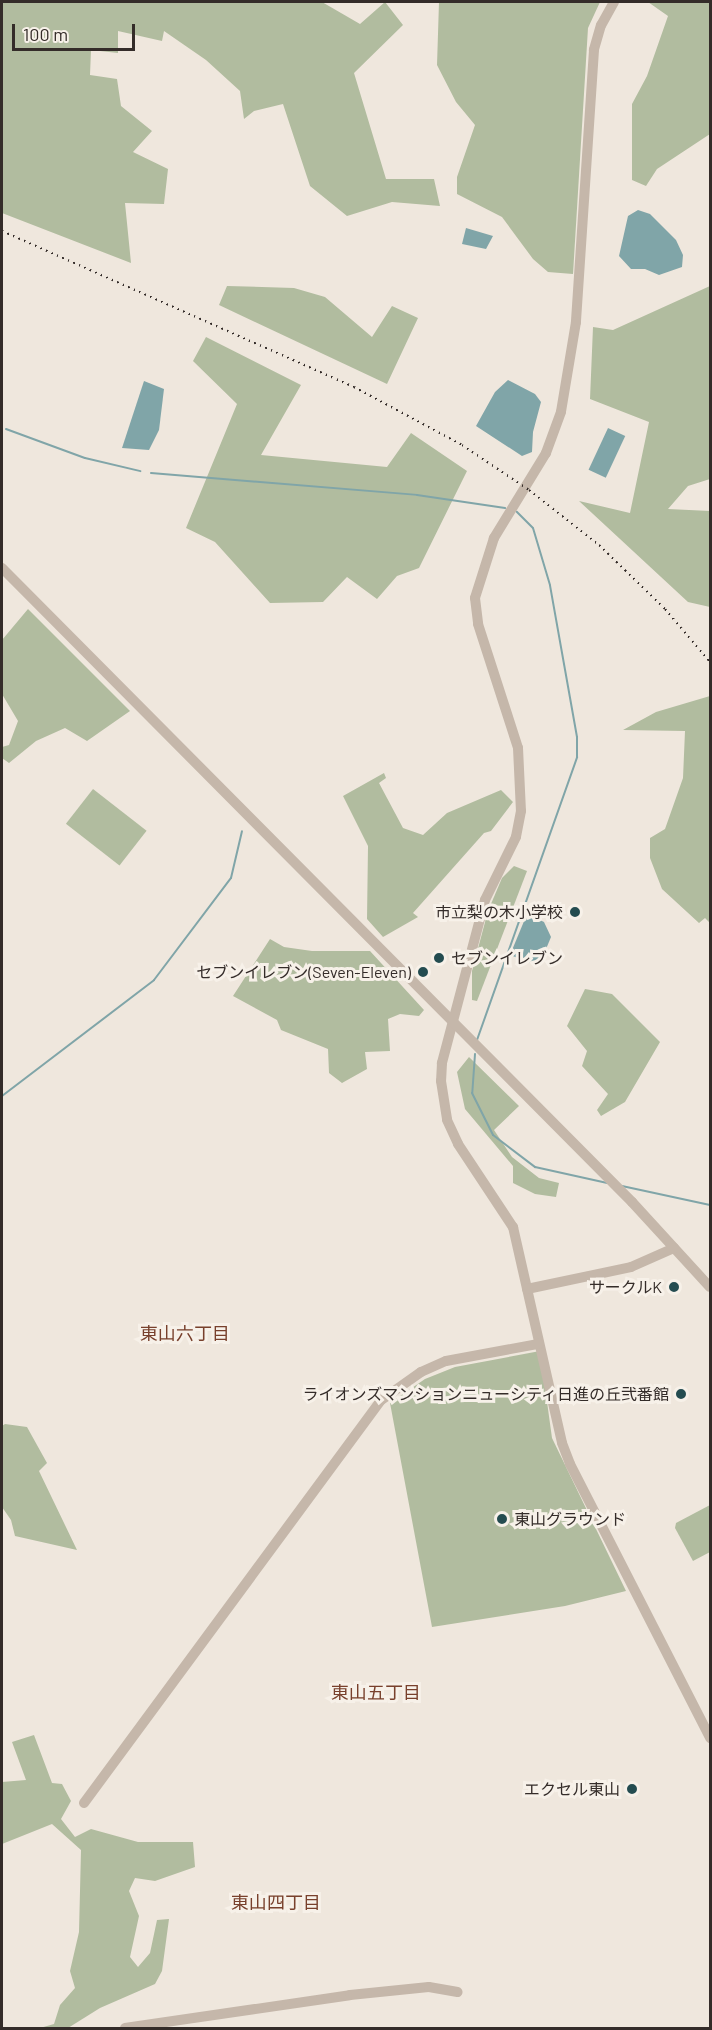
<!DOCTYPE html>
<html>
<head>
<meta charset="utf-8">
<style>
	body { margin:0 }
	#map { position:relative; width:712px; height:2030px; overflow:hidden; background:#efe7dd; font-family:Barlow,"Noto Sans JP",sans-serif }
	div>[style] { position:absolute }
	.green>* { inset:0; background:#b1bc9f; transform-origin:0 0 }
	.water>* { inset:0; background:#80a5a8; transform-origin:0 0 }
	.stream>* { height:2px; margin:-1px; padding:0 1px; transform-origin:1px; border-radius:1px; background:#80a5a8 }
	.tertiary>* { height:10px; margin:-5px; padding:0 5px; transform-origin:5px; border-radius:5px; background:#c5b7aa }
	.rail>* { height:2px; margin-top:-1px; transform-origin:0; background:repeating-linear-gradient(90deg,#342c29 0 1.5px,transparent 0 6px) }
	.dots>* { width:16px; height:16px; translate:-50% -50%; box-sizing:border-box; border:3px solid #f7f1e9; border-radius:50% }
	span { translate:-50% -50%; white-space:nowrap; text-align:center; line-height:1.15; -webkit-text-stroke:6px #f7f1e9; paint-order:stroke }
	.poi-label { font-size:16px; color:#342c29 }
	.right { translate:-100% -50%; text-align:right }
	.left { translate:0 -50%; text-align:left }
	.neighbourhood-label { font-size:18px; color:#78402c }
	.frame { position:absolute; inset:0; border:3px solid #342c29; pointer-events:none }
	.scale { position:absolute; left:12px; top:24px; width:123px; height:27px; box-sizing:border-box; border:3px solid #342c29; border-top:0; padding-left:8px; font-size:18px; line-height:21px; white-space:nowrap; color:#342c29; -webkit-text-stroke:4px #f7f1e9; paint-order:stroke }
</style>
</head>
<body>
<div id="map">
	<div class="green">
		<i style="clip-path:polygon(2px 2px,322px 2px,360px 24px,385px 2px,403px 25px,354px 73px,386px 179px,434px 179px,440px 206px,392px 202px,347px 216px,310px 186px,283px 104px,254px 111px,244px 119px,240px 91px,206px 60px,164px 31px,162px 41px,118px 31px,118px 53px,91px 50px,90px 75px,117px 79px,121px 106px,152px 131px,133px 152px,168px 169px,164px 204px,125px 203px,131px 263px,2px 213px)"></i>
		<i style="clip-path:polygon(439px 2px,600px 2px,588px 28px,573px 274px,548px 272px,533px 259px,502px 217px,457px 194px,457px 177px,475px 125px,456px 102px,437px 65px)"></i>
		<i style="clip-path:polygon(648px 2px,710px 2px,710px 134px,657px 169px,646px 186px,632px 180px,632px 104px,647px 76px,668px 16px)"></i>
		<i style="clip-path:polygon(227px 286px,294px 288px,325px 297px,372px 337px,392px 306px,418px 318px,387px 384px,219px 305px)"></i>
		<i style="clip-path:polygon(710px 286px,710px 479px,688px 486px,668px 509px,710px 511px,710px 607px,688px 602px,579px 501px,630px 513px,649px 422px,590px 399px,593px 327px,613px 330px)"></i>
		<i style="clip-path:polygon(206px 337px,301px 385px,261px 455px,387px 467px,411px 433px,467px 471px,419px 568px,397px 576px,377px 599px,347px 577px,323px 602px,270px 603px,215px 542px,186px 528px,237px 404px,193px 361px)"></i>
		<i style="clip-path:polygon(28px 609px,130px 711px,87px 741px,65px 728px,36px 741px,9px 763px,2px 758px,2px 747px,9px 745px,18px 721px,2px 694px,2px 640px)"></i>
		<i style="clip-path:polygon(710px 696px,710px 923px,705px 918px,699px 923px,662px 889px,650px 858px,650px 838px,665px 829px,683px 778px,685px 731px,623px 730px,656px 712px)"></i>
		<i style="clip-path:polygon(384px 773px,386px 778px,379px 783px,403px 828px,423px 835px,447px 813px,501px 790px,513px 802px,491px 831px,484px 833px,413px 913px,418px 917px,383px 937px,367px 919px,368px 846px,343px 796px)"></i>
		<i style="left:93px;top:789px;width:68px;height:44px;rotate:38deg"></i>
		<i style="clip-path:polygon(514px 866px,527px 871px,477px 1001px,472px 1000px,472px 971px,488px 911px,502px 878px)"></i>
		<i style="clip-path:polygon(270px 939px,284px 947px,312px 951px,370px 951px,424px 1010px,419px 1016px,400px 1014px,388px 1019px,390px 1051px,365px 1052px,367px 1069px,342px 1083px,329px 1073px,328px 1049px,281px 1030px,277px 1020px,233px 996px)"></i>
		<i style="clip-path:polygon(585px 989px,612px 994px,660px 1042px,625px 1102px,601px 1116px,597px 1110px,608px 1094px,582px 1066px,587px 1051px,567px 1026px)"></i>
		<i style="clip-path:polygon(469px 1057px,519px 1106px,494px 1130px,512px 1157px,539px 1178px,559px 1183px,556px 1197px,535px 1194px,513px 1183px,513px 1166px,465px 1109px,457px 1072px)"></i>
		<i style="clip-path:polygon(540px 1351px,552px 1438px,626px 1591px,565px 1606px,432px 1627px,390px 1403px,425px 1379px,455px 1367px)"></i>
		<i style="clip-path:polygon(5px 1424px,27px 1427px,47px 1463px,39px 1471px,77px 1550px,15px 1536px,11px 1520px,2px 1507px,2px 1426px)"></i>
		<i style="clip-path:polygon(710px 1505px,710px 1552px,693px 1561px,675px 1528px,676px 1523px)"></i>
		<i style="clip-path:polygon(34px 1735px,52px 1783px,62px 1784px,71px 1801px,61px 1819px,75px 1837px,91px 1829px,138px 1842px,193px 1842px,195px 1867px,155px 1881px,135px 1878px,129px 1891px,139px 1916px,130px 1957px,138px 1967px,150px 1953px,157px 1920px,169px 1919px,162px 1971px,155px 1984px,100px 2008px,68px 2028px,40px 2028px,54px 2024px,60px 2005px,75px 1988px,70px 1971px,79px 1932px,81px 1850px,52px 1824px,2px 1844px,2px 1782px,26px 1780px,12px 1742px)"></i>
	</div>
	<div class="water">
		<i style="clip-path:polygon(638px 210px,650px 214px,676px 240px,683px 255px,682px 267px,659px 275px,645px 269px,631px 269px,619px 256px,628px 216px)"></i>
		<i style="clip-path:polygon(466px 228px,493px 236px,486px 249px,462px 244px)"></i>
		<i style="clip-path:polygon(508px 380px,535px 394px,541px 402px,533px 432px,532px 452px,522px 456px,476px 426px,495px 392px)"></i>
		<i style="clip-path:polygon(144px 381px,164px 389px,159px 430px,149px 450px,122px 448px)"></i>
		<i style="left:608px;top:428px;width:19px;height:46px;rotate:25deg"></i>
		<i style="clip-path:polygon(527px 914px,544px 922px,551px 937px,539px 966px,510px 955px)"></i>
	</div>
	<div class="stream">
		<i style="left:6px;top:429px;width:84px;rotate:20.2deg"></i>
		<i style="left:85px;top:458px;width:57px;rotate:13.3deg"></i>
		<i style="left:151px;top:473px;width:267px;rotate:4.7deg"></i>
		<i style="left:417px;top:495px;width:89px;rotate:8.4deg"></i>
		<i style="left:477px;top:1040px;width:300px;rotate:-70.5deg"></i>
		<i style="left:577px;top:757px;width:20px;rotate:-90deg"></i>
		<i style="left:577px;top:737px;width:154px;rotate:-100.1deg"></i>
		<i style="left:550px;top:585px;width:59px;rotate:-106.6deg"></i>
		<i style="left:533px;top:528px;width:23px;rotate:-135deg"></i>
		<i style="left:475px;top:1054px;width:39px;rotate:94deg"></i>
		<i style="left:472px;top:1093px;width:47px;rotate:63.4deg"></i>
		<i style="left:493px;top:1135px;width:53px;rotate:37.3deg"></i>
		<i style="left:535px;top:1167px;width:74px;rotate:12.5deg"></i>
		<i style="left:2px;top:1096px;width:191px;rotate:-37.3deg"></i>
		<i style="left:154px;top:980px;width:128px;rotate:-53deg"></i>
		<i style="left:231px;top:878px;width:48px;rotate:-76.8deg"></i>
		<i style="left:622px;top:1186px;width:90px;rotate:12.2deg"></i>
	</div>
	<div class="tertiary">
		<i style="left:614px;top:2px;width:26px;rotate:119deg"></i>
		<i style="left:601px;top:25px;width:26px;rotate:106deg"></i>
		<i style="left:594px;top:50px;width:273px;rotate:93.8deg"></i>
		<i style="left:576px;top:322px;width:91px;rotate:99.5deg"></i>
		<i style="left:561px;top:412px;width:44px;rotate:110.1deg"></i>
		<i style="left:546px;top:453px;width:100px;rotate:121.5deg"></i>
		<i style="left:494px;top:538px;width:63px;rotate:107.6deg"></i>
		<i style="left:475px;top:598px;width:26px;rotate:83deg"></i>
		<i style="left:478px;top:624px;width:130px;rotate:72.1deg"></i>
		<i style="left:518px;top:748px;width:63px;rotate:87.3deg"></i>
		<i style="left:521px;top:811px;width:26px;rotate:101deg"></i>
		<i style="left:516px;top:837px;width:70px;rotate:116.2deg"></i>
		<i style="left:485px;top:900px;width:169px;rotate:104.8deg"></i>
		<i style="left:442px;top:1063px;width:18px;rotate:93deg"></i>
		<i style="left:441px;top:1081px;width:39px;rotate:81deg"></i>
		<i style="left:447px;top:1120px;width:26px;rotate:65deg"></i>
		<i style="left:458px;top:1144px;width:100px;rotate:56.5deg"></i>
		<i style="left:513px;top:1227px;width:221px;rotate:77.2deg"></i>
		<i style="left:562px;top:1443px;width:22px;rotate:69deg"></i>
		<i style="left:570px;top:1464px;width:308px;rotate:62.9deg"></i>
		<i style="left:2px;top:568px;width:894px;rotate:45.18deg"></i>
		<i style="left:632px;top:1202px;width:115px;rotate:47.5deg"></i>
		<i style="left:527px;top:1289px;width:106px;rotate:-11.9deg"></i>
		<i style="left:631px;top:1267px;width:47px;rotate:-23.8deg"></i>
		<i style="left:84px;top:1803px;width:499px;rotate:-53.6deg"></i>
		<i style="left:380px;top:1401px;width:50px;rotate:-35.3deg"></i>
		<i style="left:421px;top:1372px;width:27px;rotate:-24deg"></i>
		<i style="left:446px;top:1361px;width:94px;rotate:-10.5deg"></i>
		<i style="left:125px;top:2028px;width:227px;rotate:-8.3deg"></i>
		<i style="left:350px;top:1995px;width:79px;rotate:-5.8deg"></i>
		<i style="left:429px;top:1987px;width:29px;rotate:10deg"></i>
	</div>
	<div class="rail">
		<i style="left:2px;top:231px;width:385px;rotate:23.9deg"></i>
		<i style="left:354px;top:387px;width:123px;rotate:28.2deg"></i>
		<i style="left:462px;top:445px;width:81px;rotate:33.9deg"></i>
		<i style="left:529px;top:490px;width:89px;rotate:38.2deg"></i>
		<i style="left:599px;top:545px;width:92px;rotate:44.1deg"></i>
		<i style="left:665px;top:609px;width:70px;rotate:49.7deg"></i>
	</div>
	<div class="dots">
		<i style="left:575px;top:912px;background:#244c50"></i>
		<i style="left:439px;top:958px;background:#244c50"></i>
		<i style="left:423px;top:972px;background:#244c50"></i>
		<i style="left:674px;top:1287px;background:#244c50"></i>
		<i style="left:681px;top:1394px;background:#244c50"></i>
		<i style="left:502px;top:1519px;background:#244c50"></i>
		<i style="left:632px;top:1789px;background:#244c50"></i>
	</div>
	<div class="poi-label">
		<span class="right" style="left:563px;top:912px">市立梨の木小学校</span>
		<span class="left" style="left:451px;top:958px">セブンイレブン</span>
		<span class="right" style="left:411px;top:972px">セブンイレブン(Seven-Eleven)</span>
		<span class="right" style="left:662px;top:1287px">サークルK</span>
		<span class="right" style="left:669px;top:1394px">ライオンズマンションニューシティ日進の丘弐番館</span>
		<span class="left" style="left:514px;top:1519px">東山グラウンド</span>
		<span class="right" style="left:620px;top:1789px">エクセル東山</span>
	</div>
	<div class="neighbourhood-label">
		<span style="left:185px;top:1333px">東山六丁目</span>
		<span style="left:376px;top:1692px">東山五丁目</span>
		<span style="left:276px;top:1902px">東山四丁目</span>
	</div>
	<div class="frame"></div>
	<div class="scale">100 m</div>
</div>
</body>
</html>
